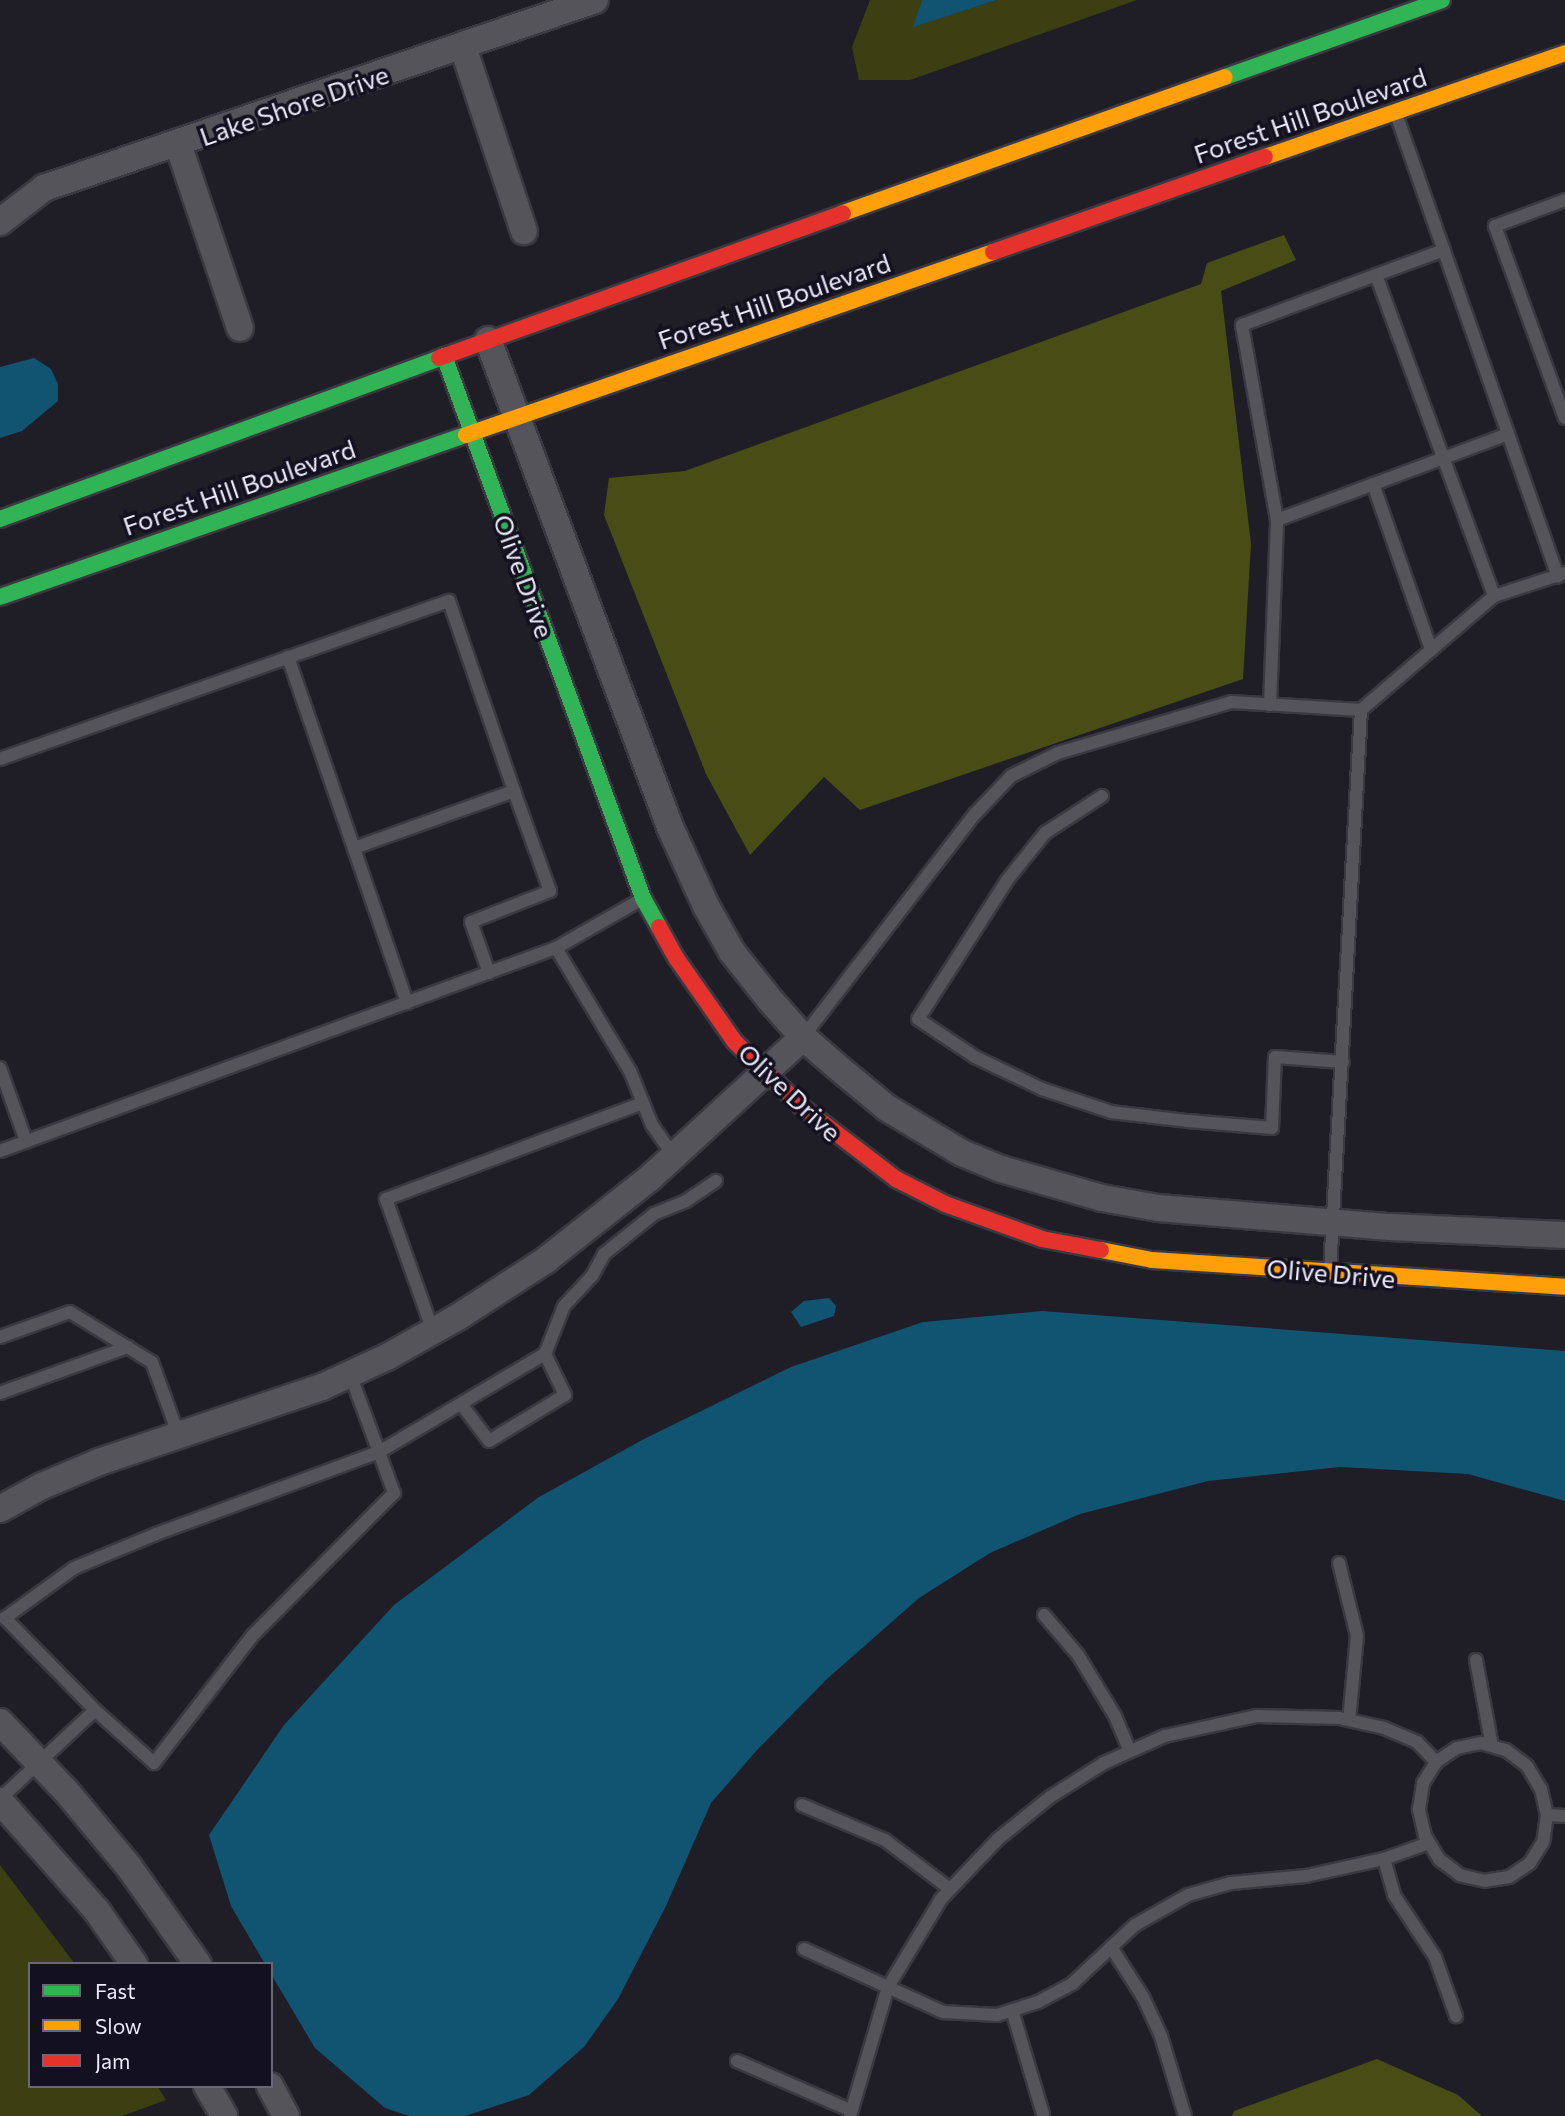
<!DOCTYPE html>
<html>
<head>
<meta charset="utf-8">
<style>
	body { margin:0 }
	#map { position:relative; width:1565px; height:2116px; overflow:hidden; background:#1f1d26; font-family:Commissioner,sans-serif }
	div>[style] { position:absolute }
	.green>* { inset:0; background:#3b3f12 }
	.forest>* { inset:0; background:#484d16 }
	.water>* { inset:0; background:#105472 }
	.roads { filter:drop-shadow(2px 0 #3a3941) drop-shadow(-2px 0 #3a3941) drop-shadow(0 2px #3a3941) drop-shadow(0 -2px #3a3941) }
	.lane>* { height:12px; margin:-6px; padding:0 6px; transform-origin:6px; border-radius:6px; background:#55545a }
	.street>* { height:26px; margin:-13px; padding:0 13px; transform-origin:13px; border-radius:13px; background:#55545a }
	.fast>* { height:16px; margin:-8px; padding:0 8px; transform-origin:8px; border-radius:8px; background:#30b455 }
	.slow>* { height:16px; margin:-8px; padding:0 8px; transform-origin:8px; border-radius:8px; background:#ff9f0a }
	.jam>* { height:16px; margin:-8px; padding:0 8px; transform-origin:8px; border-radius:8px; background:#e5322d }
	span { translate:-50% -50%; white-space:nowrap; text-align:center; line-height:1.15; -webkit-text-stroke:7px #131020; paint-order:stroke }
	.street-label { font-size:26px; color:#ebeaf6 }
	.legend { position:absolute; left:28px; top:1962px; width:245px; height:126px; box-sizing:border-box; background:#131020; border:2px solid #696776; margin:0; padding:9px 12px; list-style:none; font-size:21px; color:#ebeaf6 }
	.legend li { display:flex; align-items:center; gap:14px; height:35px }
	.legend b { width:35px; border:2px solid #696776 }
</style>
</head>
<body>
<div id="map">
	<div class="green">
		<i style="clip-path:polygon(870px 0,922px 0,914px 26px,997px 0,1137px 0,910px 80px,859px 80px,852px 47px)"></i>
		<i style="clip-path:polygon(0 1865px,75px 1964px,30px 1964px,30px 2086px,157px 2086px,166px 2100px,122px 2116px,0 2116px)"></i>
	</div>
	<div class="forest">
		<i style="clip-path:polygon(1284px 235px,1296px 260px,1221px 291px,1251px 544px,1243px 679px,860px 810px,824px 777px,750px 855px,706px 774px,604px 515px,609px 478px,685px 471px,1201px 284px,1207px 263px)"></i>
		<i style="clip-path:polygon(1377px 2059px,1458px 2095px,1482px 2116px,1232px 2116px,1234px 2111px)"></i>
	</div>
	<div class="water">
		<i style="clip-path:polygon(922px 0,997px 0,913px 27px)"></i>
		<i style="clip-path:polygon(34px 358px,51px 369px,58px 384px,58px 401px,22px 431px,0 438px,0 367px)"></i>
		<i style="clip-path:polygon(829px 1298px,836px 1306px,834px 1316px,801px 1327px,791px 1312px,804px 1301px)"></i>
		<i style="clip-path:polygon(1042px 1311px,1565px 1351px,1565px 1501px,1468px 1474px,1340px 1467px,1208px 1481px,1080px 1514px,990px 1553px,919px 1598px,828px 1678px,757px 1750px,711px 1803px,666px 1906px,618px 1999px,584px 2047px,529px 2095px,465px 2116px,409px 2116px,385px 2108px,315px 2048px,271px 1974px,271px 1964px,265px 1964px,231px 1906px,209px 1835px,284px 1725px,394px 1605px,539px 1497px,644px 1439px,791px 1367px,923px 1322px)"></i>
	</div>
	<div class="roads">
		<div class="lane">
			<i style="left:1396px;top:114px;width:490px;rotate:70.7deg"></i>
			<i style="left:1565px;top:200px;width:75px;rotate:159.6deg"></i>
			<i style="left:1495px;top:226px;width:204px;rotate:70deg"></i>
			<i style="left:1444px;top:250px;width:72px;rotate:159.8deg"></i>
			<i style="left:1376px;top:275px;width:342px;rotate:69.8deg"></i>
			<i style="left:1373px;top:484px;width:176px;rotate:70.7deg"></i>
			<i style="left:1277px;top:520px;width:198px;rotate:-100.2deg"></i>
			<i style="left:1242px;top:325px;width:143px;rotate:-20.5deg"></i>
			<i style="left:288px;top:657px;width:366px;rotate:71deg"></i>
			<i style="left:1270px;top:705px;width:185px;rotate:-87.8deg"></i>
			<i style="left:1277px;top:520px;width:246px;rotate:-20.4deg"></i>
			<i style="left:0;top:759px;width:476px;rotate:-19.4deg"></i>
			<i style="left:449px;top:601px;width:201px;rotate:71.1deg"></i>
			<i style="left:514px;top:791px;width:170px;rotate:160.4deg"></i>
			<i style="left:1102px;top:796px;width:68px;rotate:147deg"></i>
			<i style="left:1045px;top:833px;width:59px;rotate:128.8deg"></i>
			<i style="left:1008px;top:879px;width:166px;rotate:122.7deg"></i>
			<i style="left:918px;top:1019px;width:69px;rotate:33.7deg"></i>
			<i style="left:975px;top:1057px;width:74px;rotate:25.5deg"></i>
			<i style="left:1042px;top:1089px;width:73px;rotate:18.4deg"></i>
			<i style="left:1111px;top:1112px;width:78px;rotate:6.7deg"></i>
			<i style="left:1188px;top:1121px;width:84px;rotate:4.8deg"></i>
			<i style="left:1272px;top:1128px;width:71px;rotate:-87.6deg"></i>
			<i style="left:1275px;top:1057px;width:68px;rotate:4.2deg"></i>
			<i style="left:556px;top:948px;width:144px;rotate:59deg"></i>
			<i style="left:630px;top:1071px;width:58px;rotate:67.8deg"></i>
			<i style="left:652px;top:1125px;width:38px;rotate:55deg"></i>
			<i style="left:489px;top:973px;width:54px;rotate:-109.4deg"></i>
			<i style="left:471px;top:922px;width:85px;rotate:-21.4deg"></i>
			<i style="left:550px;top:891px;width:106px;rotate:-109.8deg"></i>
			<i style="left:803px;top:1037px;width:282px;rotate:-52.4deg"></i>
			<i style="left:975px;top:814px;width:52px;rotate:-46.5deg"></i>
			<i style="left:1011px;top:776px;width:52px;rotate:-26.1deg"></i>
			<i style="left:1058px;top:753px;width:180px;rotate:-16.4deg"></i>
			<i style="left:1231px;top:702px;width:130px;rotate:3.5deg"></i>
			<i style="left:0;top:1068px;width:77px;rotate:70.4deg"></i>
			<i style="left:0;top:1151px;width:592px;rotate:-20.06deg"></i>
			<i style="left:556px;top:948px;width:97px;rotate:-29.7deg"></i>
			<i style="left:1330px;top:1271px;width:562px;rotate:-86.84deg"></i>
			<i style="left:1361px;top:710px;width:175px;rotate:-40.6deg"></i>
			<i style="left:1494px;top:596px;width:75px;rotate:-17.9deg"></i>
			<i style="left:433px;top:1331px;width:140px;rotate:-109.6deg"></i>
			<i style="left:386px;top:1199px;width:274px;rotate:-20.5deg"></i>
			<i style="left:0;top:1337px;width:74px;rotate:-19.7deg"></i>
			<i style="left:70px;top:1312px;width:96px;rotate:31.4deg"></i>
			<i style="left:152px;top:1362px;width:79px;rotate:70deg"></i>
			<i style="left:350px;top:1374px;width:83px;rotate:69.6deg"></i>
			<i style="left:379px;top:1452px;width:193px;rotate:-30.6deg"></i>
			<i style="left:545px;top:1354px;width:52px;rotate:-68.4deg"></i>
			<i style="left:564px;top:1306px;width:41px;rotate:-47deg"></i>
			<i style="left:592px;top:1276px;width:25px;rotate:-61deg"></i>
			<i style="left:604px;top:1254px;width:64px;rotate:-38.7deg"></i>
			<i style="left:654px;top:1214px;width:35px;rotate:-22deg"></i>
			<i style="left:686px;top:1201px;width:36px;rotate:-34deg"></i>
			<i style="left:0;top:1393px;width:136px;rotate:-19.8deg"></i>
			<i style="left:461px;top:1404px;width:46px;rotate:52.9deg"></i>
			<i style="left:489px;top:1441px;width:89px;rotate:-31.2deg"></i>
			<i style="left:565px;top:1395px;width:46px;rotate:-116deg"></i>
			<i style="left:379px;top:1452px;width:44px;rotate:69.9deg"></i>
			<i style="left:394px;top:1493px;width:200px;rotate:134.8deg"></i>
			<i style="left:253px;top:1635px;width:162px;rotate:127.7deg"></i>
			<i style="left:154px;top:1763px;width:79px;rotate:-138.1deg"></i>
			<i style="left:95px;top:1710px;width:129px;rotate:-134.4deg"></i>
			<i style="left:5px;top:1618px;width:85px;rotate:-35.9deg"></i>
			<i style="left:74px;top:1568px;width:89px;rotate:-22.5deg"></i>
			<i style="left:156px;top:1534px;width:238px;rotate:-20.2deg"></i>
			<i style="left:1339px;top:1563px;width:75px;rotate:76.1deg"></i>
			<i style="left:1357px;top:1636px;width:84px;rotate:95.4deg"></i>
			<i style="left:1044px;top:1615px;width:52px;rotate:49.6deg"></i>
			<i style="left:1078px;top:1655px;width:71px;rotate:58.8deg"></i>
			<i style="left:1115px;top:1716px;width:38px;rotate:67deg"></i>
			<i style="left:1476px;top:1660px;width:87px;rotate:79.5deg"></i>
			<i style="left:1481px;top:1743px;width:26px;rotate:16deg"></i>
			<i style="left:1506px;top:1750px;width:26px;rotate:37deg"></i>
			<i style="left:1527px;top:1766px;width:27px;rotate:59deg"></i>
			<i style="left:1541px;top:1789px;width:27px;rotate:77deg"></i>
			<i style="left:1547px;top:1815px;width:27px;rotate:98deg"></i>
			<i style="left:1543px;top:1842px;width:25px;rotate:122deg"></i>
			<i style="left:1530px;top:1863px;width:25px;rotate:146deg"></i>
			<i style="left:1509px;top:1877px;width:24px;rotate:171deg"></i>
			<i style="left:1485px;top:1881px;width:26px;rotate:-167deg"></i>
			<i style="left:1460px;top:1875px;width:26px;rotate:-143deg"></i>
			<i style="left:1439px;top:1859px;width:27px;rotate:-121deg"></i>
			<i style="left:1425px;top:1836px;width:28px;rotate:-103deg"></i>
			<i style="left:1419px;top:1809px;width:26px;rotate:-81deg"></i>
			<i style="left:1423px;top:1783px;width:25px;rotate:-58deg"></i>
			<i style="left:1436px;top:1762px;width:25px;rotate:-34deg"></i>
			<i style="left:1457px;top:1748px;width:25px;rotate:-12deg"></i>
			<i style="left:0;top:1799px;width:130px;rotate:-43.1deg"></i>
			<i style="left:802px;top:1805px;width:90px;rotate:22.9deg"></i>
			<i style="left:885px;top:1840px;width:81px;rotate:37deg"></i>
			<i style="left:1547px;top:1815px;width:18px;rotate:3deg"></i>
			<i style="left:1384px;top:1859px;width:37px;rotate:74deg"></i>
			<i style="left:1394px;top:1895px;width:74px;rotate:56.5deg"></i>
			<i style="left:1435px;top:1957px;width:63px;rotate:70.4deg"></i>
			<i style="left:1111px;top:1947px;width:59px;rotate:57.4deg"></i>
			<i style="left:1143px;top:1997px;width:43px;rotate:65.2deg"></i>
			<i style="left:1161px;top:2036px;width:84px;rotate:73.3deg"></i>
			<i style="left:804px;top:1949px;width:153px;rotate:24.4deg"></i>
			<i style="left:943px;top:2012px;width:54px;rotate:3.2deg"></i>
			<i style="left:997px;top:2015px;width:43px;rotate:-17.6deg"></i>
			<i style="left:1038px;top:2002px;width:40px;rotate:-28deg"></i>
			<i style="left:1073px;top:1983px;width:85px;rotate:-43.1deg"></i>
			<i style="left:1135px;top:1925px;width:61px;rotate:-29.5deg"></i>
			<i style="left:1188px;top:1895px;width:45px;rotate:-15.6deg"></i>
			<i style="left:1231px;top:1883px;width:75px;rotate:-5.3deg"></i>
			<i style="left:1306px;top:1876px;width:80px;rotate:-12.3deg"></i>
			<i style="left:1384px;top:1859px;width:48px;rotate:-19.6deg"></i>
			<i style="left:1012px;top:2010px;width:109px;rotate:73.4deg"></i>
			<i style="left:737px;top:2061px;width:125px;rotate:23.5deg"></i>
			<i style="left:850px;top:2116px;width:134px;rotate:-73.6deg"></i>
			<i style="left:888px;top:1987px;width:103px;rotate:-58.9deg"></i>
			<i style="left:941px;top:1899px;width:83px;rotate:-46.5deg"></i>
			<i style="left:998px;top:1839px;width:67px;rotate:-38.9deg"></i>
			<i style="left:1050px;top:1797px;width:64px;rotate:-32.2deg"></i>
			<i style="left:1104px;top:1763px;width:67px;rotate:-23.9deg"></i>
			<i style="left:1165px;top:1736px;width:94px;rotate:-12.3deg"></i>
			<i style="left:1257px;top:1716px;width:82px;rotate:1.4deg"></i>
			<i style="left:1339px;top:1718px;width:46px;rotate:12.5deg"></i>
			<i style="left:1384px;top:1728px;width:36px;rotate:23deg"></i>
			<i style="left:1417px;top:1742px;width:28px;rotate:46deg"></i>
		</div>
		<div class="street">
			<i style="left:463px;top:47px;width:194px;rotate:71.7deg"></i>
			<i style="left:178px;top:144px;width:194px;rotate:71.4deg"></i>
			<i style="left:0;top:222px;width:56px;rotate:-37.7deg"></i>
			<i style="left:44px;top:188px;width:582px;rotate:-18.84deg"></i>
			<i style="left:488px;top:340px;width:520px;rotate:69.51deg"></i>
			<i style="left:670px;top:827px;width:87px;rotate:65.5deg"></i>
			<i style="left:706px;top:906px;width:53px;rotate:60.5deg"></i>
			<i style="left:732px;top:952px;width:61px;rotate:51.6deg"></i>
			<i style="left:770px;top:1000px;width:50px;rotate:48.3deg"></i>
			<i style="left:803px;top:1037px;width:43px;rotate:41.2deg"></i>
			<i style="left:835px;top:1065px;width:67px;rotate:39.6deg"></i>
			<i style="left:887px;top:1108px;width:87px;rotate:31deg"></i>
			<i style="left:962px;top:1153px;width:42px;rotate:22.3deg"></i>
			<i style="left:1001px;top:1169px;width:105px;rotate:16deg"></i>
			<i style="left:1102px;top:1198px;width:57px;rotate:10.1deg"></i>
			<i style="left:1158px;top:1208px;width:233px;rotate:4.7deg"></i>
			<i style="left:1390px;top:1227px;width:175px;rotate:2.6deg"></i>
			<i style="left:0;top:1509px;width:48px;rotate:-28.7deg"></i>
			<i style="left:42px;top:1486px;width:62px;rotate:-22.8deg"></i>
			<i style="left:99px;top:1462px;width:235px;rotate:-18.6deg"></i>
			<i style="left:322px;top:1387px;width:72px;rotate:-24.8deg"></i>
			<i style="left:387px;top:1357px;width:81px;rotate:-29.4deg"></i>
			<i style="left:458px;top:1317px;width:105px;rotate:-32.9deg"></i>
			<i style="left:546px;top:1260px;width:134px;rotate:-38.3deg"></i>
			<i style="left:651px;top:1177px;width:207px;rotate:-42.6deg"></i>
			<i style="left:0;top:1722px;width:95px;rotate:46.3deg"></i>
			<i style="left:66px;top:1791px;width:99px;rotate:50.3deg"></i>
			<i style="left:129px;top:1867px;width:119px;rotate:54.6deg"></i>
			<i style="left:0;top:1801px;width:147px;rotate:48.6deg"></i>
			<i style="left:97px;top:1911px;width:65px;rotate:55.1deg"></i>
			<i style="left:207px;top:2086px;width:34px;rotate:60deg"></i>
			<i style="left:270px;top:2086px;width:34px;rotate:62deg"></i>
		</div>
		<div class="fast">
			<i style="left:1225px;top:77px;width:230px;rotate:-19.5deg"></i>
			<i style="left:444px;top:356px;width:577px;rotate:69.84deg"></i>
			<i style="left:643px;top:898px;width:33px;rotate:61deg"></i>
			<i style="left:0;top:519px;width:468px;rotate:-20.1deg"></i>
			<i style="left:0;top:597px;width:493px;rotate:-19.2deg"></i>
		</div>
		<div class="slow">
			<i style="left:1265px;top:157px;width:318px;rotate:-19.1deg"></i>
			<i style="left:843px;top:213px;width:405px;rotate:-19.6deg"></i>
			<i style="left:466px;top:435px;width:558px;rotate:-19.15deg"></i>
			<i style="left:1101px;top:1250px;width:52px;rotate:11.1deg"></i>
			<i style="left:1152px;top:1260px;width:414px;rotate:3.7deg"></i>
		</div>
		<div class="jam">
			<i style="left:993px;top:252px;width:288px;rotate:-19.3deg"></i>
			<i style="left:439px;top:358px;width:429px;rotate:-19.7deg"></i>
			<i style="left:659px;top:927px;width:37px;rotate:61deg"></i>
			<i style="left:677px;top:959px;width:101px;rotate:55.1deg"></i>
			<i style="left:735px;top:1042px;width:92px;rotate:44.1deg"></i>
			<i style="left:801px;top:1106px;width:120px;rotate:37.5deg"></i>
			<i style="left:896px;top:1179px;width:55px;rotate:27deg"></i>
			<i style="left:945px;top:1204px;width:103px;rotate:19.8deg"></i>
			<i style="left:1042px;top:1239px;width:60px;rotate:10.6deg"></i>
		</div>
	</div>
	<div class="street-label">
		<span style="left:294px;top:105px;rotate:-19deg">Lake Shore Drive</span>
		<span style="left:1310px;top:115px;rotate:-19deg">Forest Hill Boulevard</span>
		<span style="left:774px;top:301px;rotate:-19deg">Forest Hill Boulevard</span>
		<span style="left:239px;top:487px;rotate:-19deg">Forest Hill Boulevard</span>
		<span style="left:524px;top:576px;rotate:70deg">Olive Drive</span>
		<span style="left:790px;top:1092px;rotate:43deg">Olive Drive</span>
		<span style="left:1331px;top:1273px;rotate:5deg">Olive Drive</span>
	</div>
	<ul class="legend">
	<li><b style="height:9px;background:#30b455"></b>Fast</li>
	<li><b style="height:9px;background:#ff9f0a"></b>Slow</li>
	<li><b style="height:9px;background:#e5322d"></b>Jam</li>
	</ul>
</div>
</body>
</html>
